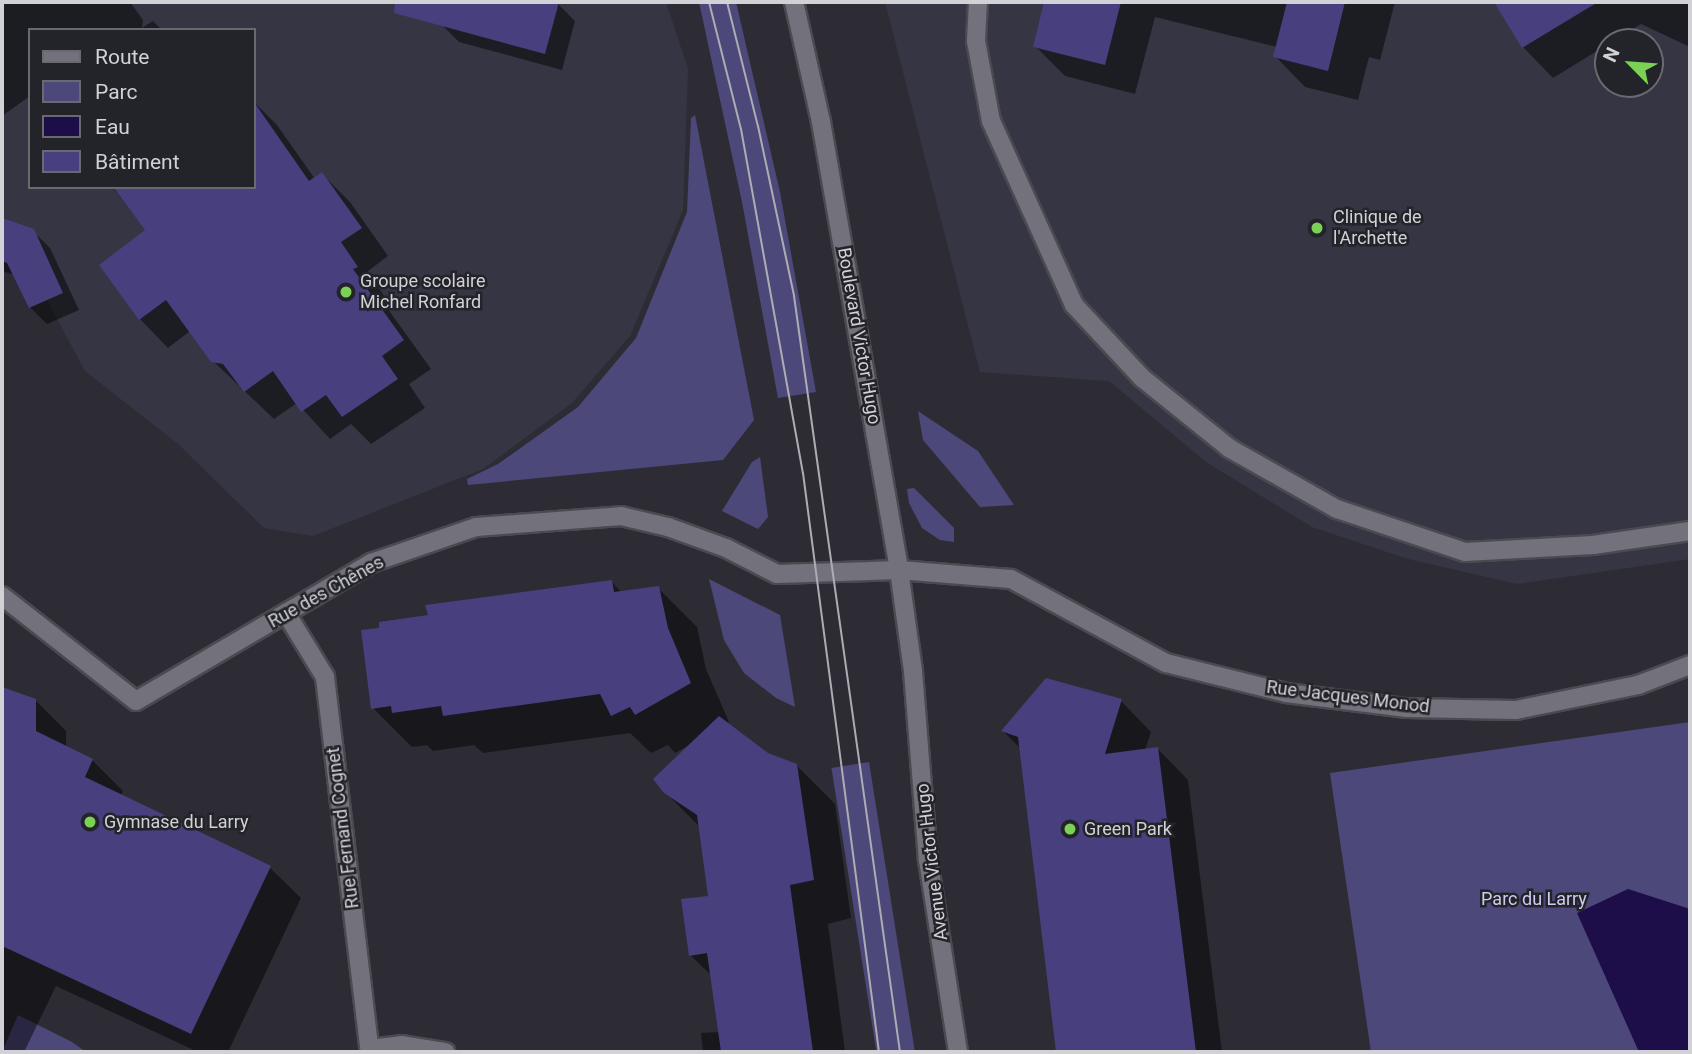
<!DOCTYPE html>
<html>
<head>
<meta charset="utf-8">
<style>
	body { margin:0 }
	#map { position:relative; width:1692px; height:1054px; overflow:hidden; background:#2d2c35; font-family:Roboto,sans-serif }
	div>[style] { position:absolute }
	.built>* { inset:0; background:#363543 }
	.green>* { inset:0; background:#4d487a; transform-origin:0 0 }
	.water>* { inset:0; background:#1d0d49 }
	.shadow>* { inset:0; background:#0007 }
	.building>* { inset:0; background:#483f7f }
	.roads { filter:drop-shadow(2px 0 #4a4a50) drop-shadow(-2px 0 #4a4a50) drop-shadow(0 2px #4a4a50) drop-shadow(0 -2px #4a4a50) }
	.lane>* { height:18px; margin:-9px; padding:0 9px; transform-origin:9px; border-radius:9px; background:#73727c }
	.street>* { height:18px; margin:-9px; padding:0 9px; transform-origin:9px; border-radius:9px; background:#73727c }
	.secondary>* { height:18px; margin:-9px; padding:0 9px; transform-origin:9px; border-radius:9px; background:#73727c }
	.tram>* { height:2px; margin:-1px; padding:0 1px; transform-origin:1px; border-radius:1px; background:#adacb2 }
	.dots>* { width:19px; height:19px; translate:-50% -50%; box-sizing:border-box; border:4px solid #23232a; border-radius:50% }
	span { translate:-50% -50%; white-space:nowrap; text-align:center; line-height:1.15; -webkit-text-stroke:5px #23232a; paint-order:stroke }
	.poi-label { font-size:18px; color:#d1d1d6 }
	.left { translate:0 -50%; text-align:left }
	.street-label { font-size:18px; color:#d1d1d6 }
	.park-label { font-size:18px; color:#cdcbf2 }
	.frame { position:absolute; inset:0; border:4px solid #d1d1d6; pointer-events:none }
	.legend { position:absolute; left:28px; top:28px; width:228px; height:161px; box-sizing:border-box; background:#23232a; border:2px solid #69696f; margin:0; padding:9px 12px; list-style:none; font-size:21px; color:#d1d1d6 }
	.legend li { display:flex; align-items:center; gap:14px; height:35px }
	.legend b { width:35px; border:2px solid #69696f }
	.north { position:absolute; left:1594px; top:28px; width:70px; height:70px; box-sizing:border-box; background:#23232a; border:2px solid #69696f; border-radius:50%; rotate:295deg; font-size:19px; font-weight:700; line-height:28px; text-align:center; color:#d1d1d6 }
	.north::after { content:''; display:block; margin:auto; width:24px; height:32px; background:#7bd156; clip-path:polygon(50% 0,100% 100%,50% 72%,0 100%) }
</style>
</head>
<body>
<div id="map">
	<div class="built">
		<i style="clip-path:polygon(evenodd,2px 2px,666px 2px,688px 69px,683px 210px,630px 336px,572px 403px,483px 469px,313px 536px,264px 528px,178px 444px,85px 371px,19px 248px,2px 244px,2px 2px,30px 30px,254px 30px,254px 187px,30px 187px,30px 30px)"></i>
		<i style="clip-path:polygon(evenodd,885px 2px,1690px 2px,1690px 559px,1517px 584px,1408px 559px,1312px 527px,1206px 462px,1109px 381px,980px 372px,885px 2px,1608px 42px,1650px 42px,1650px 84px,1608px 84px,1608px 42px)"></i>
	</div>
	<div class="green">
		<i style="clip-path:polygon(699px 2px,736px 2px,780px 192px,816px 392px,778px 398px,742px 202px)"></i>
		<i style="clip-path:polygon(695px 115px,754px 420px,723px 460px,468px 485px,467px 479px,498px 464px,578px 407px,636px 338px,687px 212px,691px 118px)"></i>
		<i style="clip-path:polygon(918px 411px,978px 451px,1014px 505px,980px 507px,923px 440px)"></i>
		<i style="clip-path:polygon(760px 457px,768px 517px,758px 529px,722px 511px,752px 462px)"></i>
		<i style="clip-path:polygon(914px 488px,954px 528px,954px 542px,940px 540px,922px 528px,909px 503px,907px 489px)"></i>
		<i style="clip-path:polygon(709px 579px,780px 615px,795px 707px,776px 698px,744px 673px,724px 640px)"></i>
		<i style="clip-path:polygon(1690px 722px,1690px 1052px,1371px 1052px,1330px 773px)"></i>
		<i style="left:869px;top:762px;width:293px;height:38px;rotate:81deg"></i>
		<i style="clip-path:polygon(18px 1015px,72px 1042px,86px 1052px,2px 1052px)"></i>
	</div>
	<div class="water">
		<i style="clip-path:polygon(1628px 889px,1690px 909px,1690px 1052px,1639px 1052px,1577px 913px)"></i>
	</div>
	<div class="shadow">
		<i style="clip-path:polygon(2px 2px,130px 2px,143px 20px,142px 28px,153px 21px,162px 30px,30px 30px,30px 96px,2px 116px)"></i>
		<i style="clip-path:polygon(466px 2px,558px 4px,575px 21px,562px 70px,459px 42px,442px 25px)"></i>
		<i style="clip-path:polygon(1046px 2px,1395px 2px,1380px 60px,1369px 57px,1358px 100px,1305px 87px,1275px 56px,1277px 47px,1155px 17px,1135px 94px,1065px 76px,1035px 46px)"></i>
		<i style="clip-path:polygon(1496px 2px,1690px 2px,1690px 47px,1641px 24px,1553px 78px,1523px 47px)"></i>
		<i style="clip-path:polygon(254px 102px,277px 125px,315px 179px,322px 174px,350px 202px,388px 256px,368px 271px,384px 296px,380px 298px,431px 369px,409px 384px,425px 408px,371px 444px,351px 424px,330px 439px,297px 403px,274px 419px,213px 361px,190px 331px,168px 348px,140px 319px,102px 265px,147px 231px,112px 187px,254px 187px)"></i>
		<i style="clip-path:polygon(2px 220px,33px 231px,50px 248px,79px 310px,47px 324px,30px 307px,15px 275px,2px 271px)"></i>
		<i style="clip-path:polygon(612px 582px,622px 593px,658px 588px,697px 627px,706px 669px,729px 722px,726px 724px,768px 755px,796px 765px,835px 804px,851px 918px,828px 924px,845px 1052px,703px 1052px,701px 1033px,720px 1032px,712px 976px,690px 955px,710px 897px,700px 827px,665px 792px,691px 744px,675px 753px,668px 745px,651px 753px,630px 733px,483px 753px,474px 745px,433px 751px,427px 745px,412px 747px,373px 708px)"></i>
		<i style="clip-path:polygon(14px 692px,35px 700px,66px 731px,66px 747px,92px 760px,123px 791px,121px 796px,270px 868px,301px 898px,228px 1052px,198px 1052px,56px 986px,24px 1052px,2px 1052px,2px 702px)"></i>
		<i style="clip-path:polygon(1121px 701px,1151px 732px,1145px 750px,1158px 749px,1188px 780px,1222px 1052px,1058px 1052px,1022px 750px,1003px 731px)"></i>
	</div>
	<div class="building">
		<i style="clip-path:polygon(395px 2px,559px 2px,545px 54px,394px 13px)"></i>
		<i style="clip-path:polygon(1044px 2px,1121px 2px,1105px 65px,1033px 47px)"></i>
		<i style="clip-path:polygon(1287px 2px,1345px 2px,1328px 71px,1273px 57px)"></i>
		<i style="clip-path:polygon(1494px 2px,1598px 2px,1522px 48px)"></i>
		<i style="clip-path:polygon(254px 102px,309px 181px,322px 172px,362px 228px,341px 242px,358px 267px,353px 269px,404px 340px,382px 356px,398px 379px,342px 417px,326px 395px,301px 412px,273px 371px,244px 392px,223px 364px,211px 362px,166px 300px,139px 320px,99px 265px,145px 230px,113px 187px,254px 187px)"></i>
		<i style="clip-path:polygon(2px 218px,34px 229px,63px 293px,29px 308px,7px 263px,2px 261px)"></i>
		<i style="clip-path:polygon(612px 580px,614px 592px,659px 586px,668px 628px,691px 683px,635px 715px,630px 707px,611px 716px,600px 694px,443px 716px,441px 706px,392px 713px,391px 706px,371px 709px,361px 630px,379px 628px,379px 622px,428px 615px,425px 605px)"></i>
		<i style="clip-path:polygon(1046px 678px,1122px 699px,1105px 754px,1158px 747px,1196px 1052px,1056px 1052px,1018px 737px,1001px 731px)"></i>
		<i style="clip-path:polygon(2px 687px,36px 699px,36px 731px,93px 759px,85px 777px,271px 866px,191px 1034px,2px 946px)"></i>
		<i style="clip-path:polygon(719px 716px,768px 753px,797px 764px,814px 880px,790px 885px,813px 1052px,721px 1052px,707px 953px,689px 956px,681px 899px,708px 896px,697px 815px,664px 793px,653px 779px)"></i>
	</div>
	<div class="roads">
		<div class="lane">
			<i style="left:978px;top:2px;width:39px;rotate:93deg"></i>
			<i style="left:976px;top:41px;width:81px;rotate:79.4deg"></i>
			<i style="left:991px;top:121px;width:202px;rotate:65.7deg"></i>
			<i style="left:1074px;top:305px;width:100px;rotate:47deg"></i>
			<i style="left:1142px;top:378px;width:112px;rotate:38.8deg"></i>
			<i style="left:1229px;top:448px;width:124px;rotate:29.5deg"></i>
			<i style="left:1337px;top:509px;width:135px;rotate:18.6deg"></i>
			<i style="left:1465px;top:552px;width:128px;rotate:-3.1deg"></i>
			<i style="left:1593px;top:545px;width:98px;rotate:-8.2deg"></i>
			<i style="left:370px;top:1049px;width:31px;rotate:-7deg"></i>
			<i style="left:401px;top:1045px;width:45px;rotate:9deg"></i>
		</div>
		<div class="street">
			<i style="left:2px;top:596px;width:170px;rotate:38.1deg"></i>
			<i style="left:136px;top:701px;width:273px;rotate:-30.4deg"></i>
			<i style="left:371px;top:563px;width:111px;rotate:-18.9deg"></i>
			<i style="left:476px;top:527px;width:145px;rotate:-4.3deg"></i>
			<i style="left:621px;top:516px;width:48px;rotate:13.2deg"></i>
			<i style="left:668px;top:527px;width:62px;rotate:19.9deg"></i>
			<i style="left:726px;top:548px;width:57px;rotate:27deg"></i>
			<i style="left:777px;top:574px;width:122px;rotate:-1.9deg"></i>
			<i style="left:899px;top:570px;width:112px;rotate:4.6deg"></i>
			<i style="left:1011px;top:579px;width:176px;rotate:28.5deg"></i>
			<i style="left:1166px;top:663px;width:124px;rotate:14deg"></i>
			<i style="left:1286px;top:693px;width:122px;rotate:7.1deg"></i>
			<i style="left:1407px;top:708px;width:109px;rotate:1.1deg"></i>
			<i style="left:1516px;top:710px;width:125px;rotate:-11.6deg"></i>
			<i style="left:1638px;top:685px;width:56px;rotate:-21deg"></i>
			<i style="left:286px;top:613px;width:75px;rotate:58.6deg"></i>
			<i style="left:325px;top:677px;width:378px;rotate:83.2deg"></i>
		</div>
		<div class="secondary">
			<i style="left:794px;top:2px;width:123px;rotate:77.3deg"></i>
			<i style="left:821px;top:122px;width:455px;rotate:80.1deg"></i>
			<i style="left:899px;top:570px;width:102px;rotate:82.1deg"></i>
			<i style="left:913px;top:671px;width:190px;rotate:85.5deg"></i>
			<i style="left:928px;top:860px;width:194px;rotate:81.1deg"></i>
		</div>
	</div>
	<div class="tram">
		<i style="left:709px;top:2px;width:131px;rotate:75.9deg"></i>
		<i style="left:741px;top:129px;width:350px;rotate:79.8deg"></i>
		<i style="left:803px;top:473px;width:584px;rotate:82.52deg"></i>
		<i style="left:727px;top:2px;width:128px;rotate:76deg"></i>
		<i style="left:758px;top:126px;width:174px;rotate:78deg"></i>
		<i style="left:794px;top:296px;width:763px;rotate:82.02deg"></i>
	</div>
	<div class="dots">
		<i style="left:1317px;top:228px;background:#7bd156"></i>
		<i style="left:346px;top:292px;background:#7bd156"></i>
		<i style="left:90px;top:822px;background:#7bd156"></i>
		<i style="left:1070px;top:829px;background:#7bd156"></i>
	</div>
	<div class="poi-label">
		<span class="left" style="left:1333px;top:228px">Clinique de<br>l'Archette</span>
		<span class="left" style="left:360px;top:292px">Groupe scolaire<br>Michel Ronfard</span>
		<span class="left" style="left:104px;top:822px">Gymnase du Larry</span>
		<span class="left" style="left:1084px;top:829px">Green Park</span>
	</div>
	<div class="street-label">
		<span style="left:859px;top:336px;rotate:80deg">Boulevard Victor Hugo</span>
		<span style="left:326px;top:592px;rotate:-29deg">Rue des Chênes</span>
		<span style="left:1348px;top:697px;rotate:7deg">Rue Jacques Monod</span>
		<span style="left:343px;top:828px;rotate:-97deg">Rue Fernand Cognet</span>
		<span style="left:932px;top:862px;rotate:-97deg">Avenue Victor Hugo</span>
	</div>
	<div class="park-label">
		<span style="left:1534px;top:899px">Parc du Larry</span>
	</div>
	<div class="frame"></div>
	<ul class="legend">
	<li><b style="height:9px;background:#73727c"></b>Route</li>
	<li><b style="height:19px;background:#4d487a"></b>Parc</li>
	<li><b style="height:19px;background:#1d0d49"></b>Eau</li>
	<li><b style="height:19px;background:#483f7f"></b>Bâtiment</li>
	</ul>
	<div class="north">N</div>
</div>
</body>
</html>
